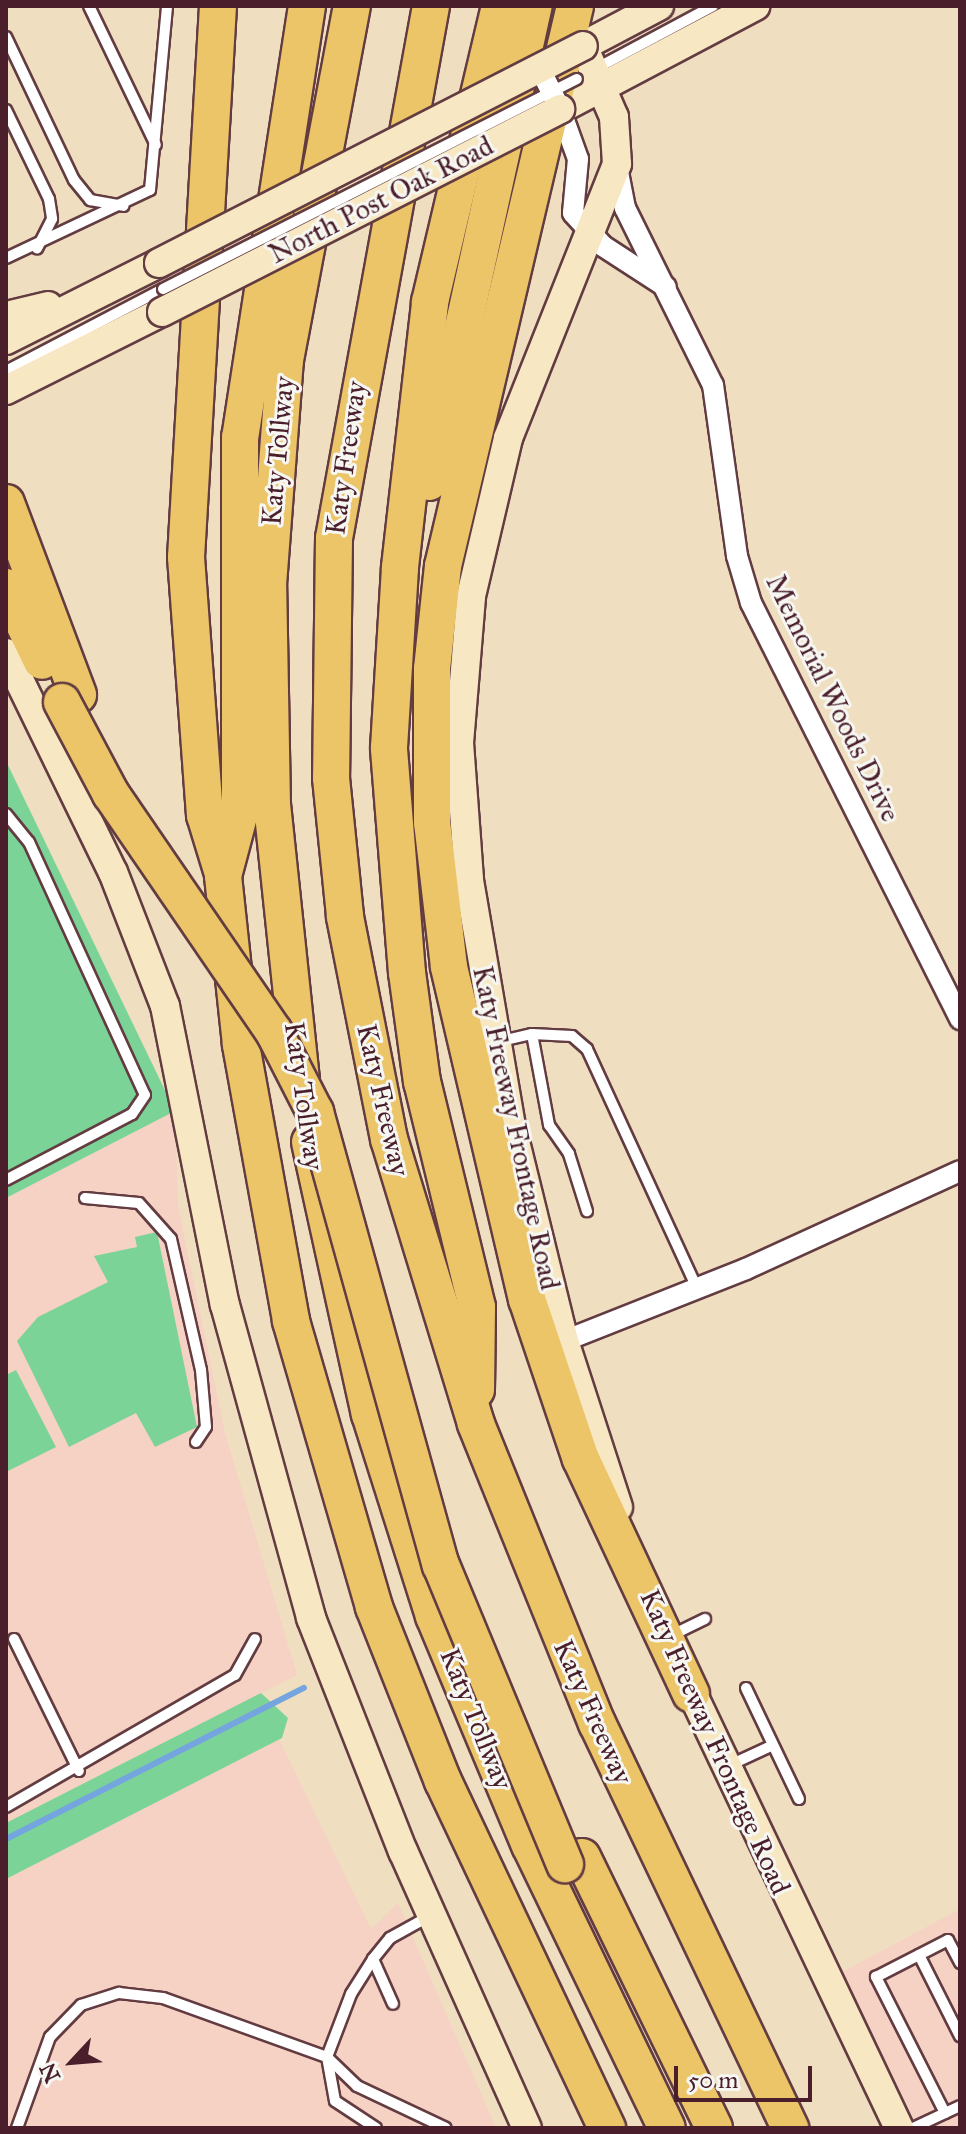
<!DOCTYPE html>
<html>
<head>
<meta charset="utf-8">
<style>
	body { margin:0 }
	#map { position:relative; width:966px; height:2134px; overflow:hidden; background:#f0dec0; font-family:"IM FELL Great Primer",serif }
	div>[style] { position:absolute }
	.built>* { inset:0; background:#f5d2c3 }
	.green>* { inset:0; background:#7cd398 }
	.stream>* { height:6px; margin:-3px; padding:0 3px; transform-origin:3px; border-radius:3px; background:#75a5df }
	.roads { filter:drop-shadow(2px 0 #633c41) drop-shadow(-2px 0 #633c41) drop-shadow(0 2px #633c41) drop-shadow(0 -2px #633c41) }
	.service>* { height:10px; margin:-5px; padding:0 5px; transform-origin:5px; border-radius:5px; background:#fff }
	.minor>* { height:20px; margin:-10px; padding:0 10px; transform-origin:10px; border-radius:10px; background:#fff }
	.secondary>* { height:28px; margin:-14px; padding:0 14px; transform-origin:14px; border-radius:14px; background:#f7e8c3 }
	.motorway>* { height:36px; margin:-18px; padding:0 18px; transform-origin:18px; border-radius:18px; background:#ecc569 }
	.bridges { filter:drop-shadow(2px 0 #633c41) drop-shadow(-2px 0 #633c41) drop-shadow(0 2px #633c41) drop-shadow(0 -2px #633c41) }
	.service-bridge>* { height:10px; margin:-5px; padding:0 5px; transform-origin:5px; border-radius:5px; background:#fff }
	.minor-bridge>* { height:20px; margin:-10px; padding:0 10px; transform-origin:10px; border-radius:10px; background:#fff }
	.secondary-bridge>* { height:28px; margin:-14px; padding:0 14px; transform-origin:14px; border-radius:14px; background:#f7e8c3 }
	.motorway-bridge>* { height:36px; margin:-18px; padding:0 18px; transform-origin:18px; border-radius:18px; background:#ecc569 }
	span { translate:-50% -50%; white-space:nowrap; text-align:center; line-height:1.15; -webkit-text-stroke:6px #f6f6f2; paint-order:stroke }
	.street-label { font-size:28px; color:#4a1f2b }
	.frame { position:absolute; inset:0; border:8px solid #4a1f2b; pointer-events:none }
	.north { position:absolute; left:32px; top:2022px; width:80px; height:80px; -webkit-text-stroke:6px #f6f6f2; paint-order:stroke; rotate:244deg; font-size:22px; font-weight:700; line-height:32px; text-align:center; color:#4a1f2b }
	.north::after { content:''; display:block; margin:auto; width:28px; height:36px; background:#4a1f2b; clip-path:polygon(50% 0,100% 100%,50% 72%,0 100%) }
	.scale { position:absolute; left:674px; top:2066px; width:138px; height:36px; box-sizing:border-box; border:4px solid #4a1f2b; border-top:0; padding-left:10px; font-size:24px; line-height:28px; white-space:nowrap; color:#4a1f2b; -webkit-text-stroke:6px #f6f6f2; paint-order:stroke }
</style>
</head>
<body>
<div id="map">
	<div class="built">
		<i style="clip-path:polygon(175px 1111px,178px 1206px,225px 1433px,297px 1675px,6px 1823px,6px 1198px)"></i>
		<i style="clip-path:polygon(279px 1739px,371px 1929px,398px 1903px,496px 2128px,6px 2128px,6px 1879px)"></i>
		<i style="clip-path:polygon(960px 1909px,960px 2128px,918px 2128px,842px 1972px)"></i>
	</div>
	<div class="green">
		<i style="clip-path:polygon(6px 761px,175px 1111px,6px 1198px)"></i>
		<i style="clip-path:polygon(157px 1232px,197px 1427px,155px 1447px,136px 1413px,69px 1447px,17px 1341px,38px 1317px,108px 1282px,94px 1256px,137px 1247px,135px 1237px)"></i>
		<i style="clip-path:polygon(16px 1370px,56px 1447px,6px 1472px,6px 1375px)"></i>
		<i style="clip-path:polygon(261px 1693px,288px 1718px,282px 1738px,6px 1879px,6px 1823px)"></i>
	</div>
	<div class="stream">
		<i style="left:6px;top:1839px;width:334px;rotate:-26.9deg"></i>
	</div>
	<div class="roads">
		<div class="service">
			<i style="left:89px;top:6px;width:154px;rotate:64.3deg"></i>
			<i style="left:6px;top:37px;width:158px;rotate:64.6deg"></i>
			<i style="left:74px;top:180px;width:26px;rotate:51deg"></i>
			<i style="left:90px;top:200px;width:34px;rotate:10deg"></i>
			<i style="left:595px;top:69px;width:134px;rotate:-28.1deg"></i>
			<i style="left:6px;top:110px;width:99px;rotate:64.2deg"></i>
			<i style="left:49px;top:199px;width:20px;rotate:81deg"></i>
			<i style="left:52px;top:219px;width:33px;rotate:117deg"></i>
			<i style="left:6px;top:258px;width:159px;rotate:-25.3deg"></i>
			<i style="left:150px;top:190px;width:185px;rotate:-84.7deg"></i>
			<i style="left:6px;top:371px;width:177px;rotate:-27.6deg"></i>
			<i style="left:6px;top:814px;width:36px;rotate:51deg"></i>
			<i style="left:29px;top:842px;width:278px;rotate:65.4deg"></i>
			<i style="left:145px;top:1095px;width:23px;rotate:124deg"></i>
			<i style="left:132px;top:1114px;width:142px;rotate:152.4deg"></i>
			<i style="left:532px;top:1034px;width:40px;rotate:2.9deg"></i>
			<i style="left:572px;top:1036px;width:20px;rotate:41deg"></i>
			<i style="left:587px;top:1049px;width:265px;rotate:65.3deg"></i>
			<i style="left:497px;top:1042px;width:36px;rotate:-13deg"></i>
			<i style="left:532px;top:1034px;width:93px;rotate:79.4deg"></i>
			<i style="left:549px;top:1125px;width:35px;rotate:55deg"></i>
			<i style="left:569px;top:1154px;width:60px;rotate:72.5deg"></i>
			<i style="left:85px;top:1198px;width:54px;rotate:5.3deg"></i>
			<i style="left:139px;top:1203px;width:48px;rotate:48.4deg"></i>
			<i style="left:171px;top:1239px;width:134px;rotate:77.1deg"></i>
			<i style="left:201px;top:1370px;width:57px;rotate:85deg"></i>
			<i style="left:206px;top:1427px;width:18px;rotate:124deg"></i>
			<i style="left:670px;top:1636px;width:39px;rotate:-26deg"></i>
			<i style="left:14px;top:1639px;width:147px;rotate:63.8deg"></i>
			<i style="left:746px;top:1688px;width:123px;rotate:64.5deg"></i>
			<i style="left:730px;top:1765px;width:47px;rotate:-24.9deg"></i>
			<i style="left:6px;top:1807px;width:264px;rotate:-30deg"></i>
			<i style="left:235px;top:1675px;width:41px;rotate:-60.9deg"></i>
			<i style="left:919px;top:1955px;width:91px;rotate:63.2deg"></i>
			<i style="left:373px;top:1959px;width:49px;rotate:66deg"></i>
			<i style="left:945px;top:2113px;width:153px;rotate:-116.9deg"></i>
			<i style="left:876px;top:1977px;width:81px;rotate:-27.2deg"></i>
			<i style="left:948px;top:1940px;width:26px;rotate:62deg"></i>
			<i style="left:17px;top:2128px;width:97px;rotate:-70.1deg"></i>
			<i style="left:50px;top:2037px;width:45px;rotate:-45.9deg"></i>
			<i style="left:81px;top:2005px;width:40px;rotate:-18deg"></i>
			<i style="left:119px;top:1993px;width:44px;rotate:6.5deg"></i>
			<i style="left:163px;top:1998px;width:174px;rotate:19.8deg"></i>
			<i style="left:327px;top:2057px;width:42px;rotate:44deg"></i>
			<i style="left:357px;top:2086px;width:98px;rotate:25.3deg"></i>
			<i style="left:376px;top:2128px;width:49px;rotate:-146.6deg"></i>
			<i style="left:335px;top:2101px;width:45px;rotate:-100.3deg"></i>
			<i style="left:327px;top:2057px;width:67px;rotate:-69.1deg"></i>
			<i style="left:351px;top:1994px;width:41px;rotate:-57.8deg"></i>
			<i style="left:373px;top:1959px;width:27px;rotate:-51deg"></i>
			<i style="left:390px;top:1938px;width:43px;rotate:-28.9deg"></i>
			<i style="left:913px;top:2128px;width:52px;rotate:-25.1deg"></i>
		</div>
		<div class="minor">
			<i style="left:560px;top:109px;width:53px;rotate:70.2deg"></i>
			<i style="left:578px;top:159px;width:54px;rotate:95.3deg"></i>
			<i style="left:573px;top:213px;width:45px;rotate:47.7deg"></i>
			<i style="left:603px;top:246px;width:75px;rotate:33.1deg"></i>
			<i style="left:617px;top:167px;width:42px;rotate:79deg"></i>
			<i style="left:625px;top:208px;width:198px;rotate:63.6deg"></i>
			<i style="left:713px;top:385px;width:173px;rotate:82deg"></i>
			<i style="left:737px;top:556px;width:49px;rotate:73.4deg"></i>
			<i style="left:751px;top:603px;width:466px;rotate:63.3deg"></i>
			<i style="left:564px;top:1341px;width:196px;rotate:-21.6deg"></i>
			<i style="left:746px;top:1269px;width:235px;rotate:-24.6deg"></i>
		</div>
		<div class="secondary">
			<i style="left:560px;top:109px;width:221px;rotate:-27.8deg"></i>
			<i style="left:6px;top:316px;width:43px;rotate:-13.4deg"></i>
			<i style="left:6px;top:340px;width:171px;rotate:-26.7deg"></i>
			<i style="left:6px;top:390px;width:174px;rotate:-26.6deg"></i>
			<i style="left:6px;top:653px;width:244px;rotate:64deg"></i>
			<i style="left:113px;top:872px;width:144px;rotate:68.8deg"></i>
			<i style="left:165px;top:1006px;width:305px;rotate:78.7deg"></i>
			<i style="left:225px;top:1305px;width:325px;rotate:74.6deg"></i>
			<i style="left:311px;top:1618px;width:251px;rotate:68.5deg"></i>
			<i style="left:403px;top:1851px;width:303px;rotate:65.9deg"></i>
			<i style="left:618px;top:1507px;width:175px;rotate:-108deg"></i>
			<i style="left:564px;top:1341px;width:221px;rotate:-103.8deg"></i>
			<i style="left:511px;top:1126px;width:251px;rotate:-99.7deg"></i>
			<i style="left:469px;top:879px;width:136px;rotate:-94.2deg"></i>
			<i style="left:459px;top:743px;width:147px;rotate:-85.3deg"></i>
			<i style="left:471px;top:596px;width:162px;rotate:-76.8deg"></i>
			<i style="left:508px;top:438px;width:295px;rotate:-68.3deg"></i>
			<i style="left:617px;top:164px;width:47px;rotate:-93.7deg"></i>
			<i style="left:614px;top:117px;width:77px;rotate:-113.6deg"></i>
			<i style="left:583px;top:46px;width:86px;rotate:-27.8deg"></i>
			<i style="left:684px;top:1676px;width:501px;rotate:64.56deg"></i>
		</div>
		<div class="motorway">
			<i style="left:218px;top:6px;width:552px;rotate:93.32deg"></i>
			<i style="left:186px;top:557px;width:259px;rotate:85.8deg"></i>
			<i style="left:205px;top:815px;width:62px;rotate:73deg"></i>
			<i style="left:307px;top:6px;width:436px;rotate:98.8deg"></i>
			<i style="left:240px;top:437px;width:375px;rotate:90deg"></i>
			<i style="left:240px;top:812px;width:66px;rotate:104.9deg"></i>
			<i style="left:223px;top:876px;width:170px;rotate:83.9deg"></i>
			<i style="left:241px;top:1045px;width:280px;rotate:79.7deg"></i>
			<i style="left:291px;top:1321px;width:298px;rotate:73.8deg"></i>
			<i style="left:374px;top:1607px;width:187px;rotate:68.4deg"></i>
			<i style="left:443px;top:1781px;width:384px;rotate:64.7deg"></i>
			<i style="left:431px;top:6px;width:541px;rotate:100.33deg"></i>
			<i style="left:334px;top:538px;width:240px;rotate:90.7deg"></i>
			<i style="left:331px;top:778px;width:140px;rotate:84.2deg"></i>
			<i style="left:345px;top:917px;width:226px;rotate:78.8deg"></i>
			<i style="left:389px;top:1139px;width:298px;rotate:73deg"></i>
			<i style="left:476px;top:1424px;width:323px;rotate:68deg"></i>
			<i style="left:597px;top:1723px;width:449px;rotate:64.5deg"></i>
			<i style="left:575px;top:6px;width:575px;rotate:103.26deg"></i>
			<i style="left:443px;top:566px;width:104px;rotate:96.1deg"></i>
			<i style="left:432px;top:669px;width:153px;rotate:90deg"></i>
			<i style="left:432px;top:822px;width:146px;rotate:83.3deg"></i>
			<i style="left:449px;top:967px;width:341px;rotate:76.8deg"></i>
			<i style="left:527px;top:1299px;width:169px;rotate:71.4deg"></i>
			<i style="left:581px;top:1459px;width:259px;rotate:64.9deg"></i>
			<i style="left:429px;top:482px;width:487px;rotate:-77.6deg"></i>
			<i style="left:6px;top:503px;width:205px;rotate:69.4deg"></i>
			<i style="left:6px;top:587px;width:82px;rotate:64.1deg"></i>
			<i style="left:301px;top:1080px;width:276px;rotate:-96deg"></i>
			<i style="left:272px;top:806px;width:221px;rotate:-91deg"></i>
			<i style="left:268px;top:585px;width:226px;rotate:-85.7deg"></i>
			<i style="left:285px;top:360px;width:360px;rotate:-79.3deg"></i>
			<i style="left:310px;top:1142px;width:279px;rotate:77.6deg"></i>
			<i style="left:370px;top:1414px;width:212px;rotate:72.4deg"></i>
			<i style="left:434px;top:1616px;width:248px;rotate:67.3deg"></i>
			<i style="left:530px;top:1845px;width:314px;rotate:64.2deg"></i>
			<i style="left:476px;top:1390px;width:83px;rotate:-89.3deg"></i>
			<i style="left:477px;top:1307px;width:232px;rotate:-103.7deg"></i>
			<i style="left:422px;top:1082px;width:110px;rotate:-97.8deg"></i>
			<i style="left:407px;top:973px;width:226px;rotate:-94.6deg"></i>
			<i style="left:389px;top:748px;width:181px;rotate:-86.5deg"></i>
			<i style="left:400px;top:567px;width:267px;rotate:-83.5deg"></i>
			<i style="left:430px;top:302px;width:304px;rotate:-76.7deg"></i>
			<i style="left:582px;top:1857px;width:301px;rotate:64deg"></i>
		</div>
	</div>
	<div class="bridges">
		<div class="service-bridge">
			<i style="left:163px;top:289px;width:464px;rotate:-26.9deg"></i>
		</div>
		<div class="minor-bridge">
			<i style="left:540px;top:69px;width:45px;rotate:63.4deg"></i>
		</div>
		<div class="secondary-bridge">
			<i style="left:159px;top:263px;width:476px;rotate:-27.1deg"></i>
			<i style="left:162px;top:312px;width:447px;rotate:-27deg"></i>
		</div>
		<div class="motorway-bridge">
			<i style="left:62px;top:702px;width:104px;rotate:62deg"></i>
			<i style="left:111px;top:794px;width:288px;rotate:55.6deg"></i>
			<i style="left:274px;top:1032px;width:90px;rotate:62.9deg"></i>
			<i style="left:315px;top:1112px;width:470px;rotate:74.5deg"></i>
			<i style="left:441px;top:1565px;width:324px;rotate:67.5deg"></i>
		</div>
	</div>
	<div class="street-label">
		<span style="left:381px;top:200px;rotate:-27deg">North Post Oak Road</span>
		<span style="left:278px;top:451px;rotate:-85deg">Katy Tollway</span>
		<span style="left:346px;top:458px;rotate:-82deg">Katy Freeway</span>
		<span style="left:833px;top:698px;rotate:64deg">Memorial Woods Drive</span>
		<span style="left:304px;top:1096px;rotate:82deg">Katy Tollway</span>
		<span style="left:383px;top:1100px;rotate:77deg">Katy Freeway</span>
		<span style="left:516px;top:1128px;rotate:78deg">Katy Freeway Frontage Road</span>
		<span style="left:593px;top:1712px;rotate:66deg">Katy Freeway</span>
		<span style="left:476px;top:1719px;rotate:68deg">Katy Tollway</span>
		<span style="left:715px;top:1742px;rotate:66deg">Katy Freeway Frontage Road</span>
	</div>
	<div class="frame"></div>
	<div class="north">N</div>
	<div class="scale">50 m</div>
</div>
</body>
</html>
